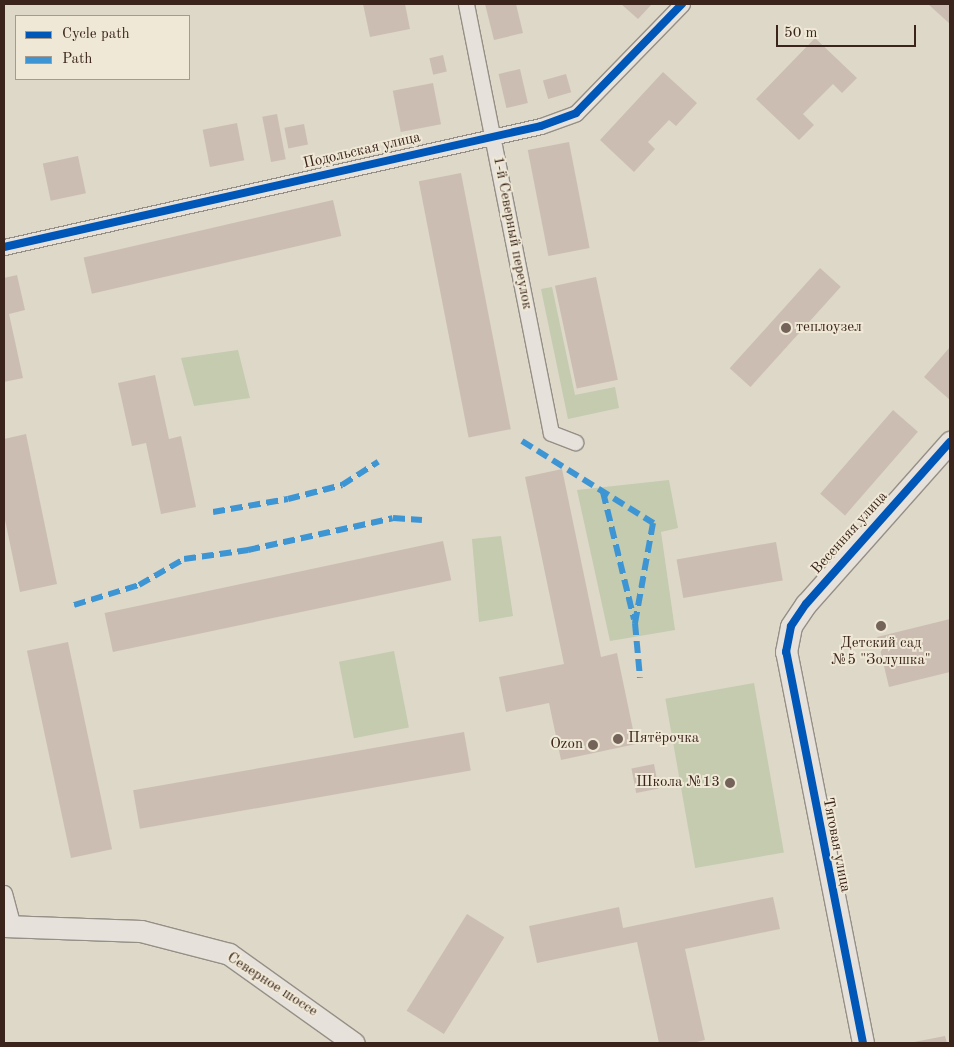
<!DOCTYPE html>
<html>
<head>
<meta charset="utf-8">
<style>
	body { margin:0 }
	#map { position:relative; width:954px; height:1047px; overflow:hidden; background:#ded8c9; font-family:"Old Standard TT",serif }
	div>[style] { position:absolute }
	.green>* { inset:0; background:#c4cbae; transform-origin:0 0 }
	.building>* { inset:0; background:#ccbdb2; transform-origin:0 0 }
	.roads { filter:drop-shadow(1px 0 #958f86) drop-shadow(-1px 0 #958f86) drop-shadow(0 1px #958f86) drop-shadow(0 -1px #958f86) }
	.street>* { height:15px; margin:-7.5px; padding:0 7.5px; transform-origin:7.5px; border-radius:7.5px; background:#e6e2db }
	.secondary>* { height:21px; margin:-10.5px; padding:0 10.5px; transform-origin:10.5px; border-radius:10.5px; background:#e6e2db }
	.quiet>* { height:6px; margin-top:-3px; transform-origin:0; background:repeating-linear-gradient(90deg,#3e95d4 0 12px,transparent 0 18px) }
	.cycleway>* { height:8px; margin:-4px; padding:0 4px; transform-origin:4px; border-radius:4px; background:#0057b8 }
	.dots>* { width:14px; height:14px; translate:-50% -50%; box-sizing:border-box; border:2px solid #efe8d6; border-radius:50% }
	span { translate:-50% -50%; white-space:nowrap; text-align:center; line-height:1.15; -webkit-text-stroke:4px #efe8d6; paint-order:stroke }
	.street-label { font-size:15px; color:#3a241b }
	.poi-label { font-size:15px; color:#3a241b }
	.left { translate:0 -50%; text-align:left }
	.right { translate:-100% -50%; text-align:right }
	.frame { position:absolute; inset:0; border:5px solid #3a241b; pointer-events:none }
	.legend { position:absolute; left:15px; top:15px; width:175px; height:65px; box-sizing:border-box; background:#efe8d6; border:1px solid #a79a8b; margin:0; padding:6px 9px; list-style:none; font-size:15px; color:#3a241b }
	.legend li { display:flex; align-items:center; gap:10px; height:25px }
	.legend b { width:25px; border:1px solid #a79a8b }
	.scale { position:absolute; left:776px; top:25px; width:140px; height:22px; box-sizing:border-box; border:2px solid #3a241b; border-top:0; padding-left:6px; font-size:15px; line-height:18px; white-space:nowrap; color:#3a241b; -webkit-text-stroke:4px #efe8d6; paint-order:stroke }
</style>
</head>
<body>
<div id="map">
	<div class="green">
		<i style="clip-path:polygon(552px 287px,575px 395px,615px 387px,619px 408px,568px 419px,541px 289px)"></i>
		<i style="clip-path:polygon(238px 350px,250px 398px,194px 406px,181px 358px)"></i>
		<i style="clip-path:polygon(669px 480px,678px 528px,661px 532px,675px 630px,610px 641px,577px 490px)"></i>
		<i style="clip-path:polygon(501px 536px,513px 616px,479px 622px,472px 539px)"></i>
		<i style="left:394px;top:651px;width:78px;height:56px;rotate:79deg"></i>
		<i style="left:754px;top:683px;width:172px;height:90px;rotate:80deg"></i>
	</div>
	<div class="building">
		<i style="clip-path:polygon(363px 4px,405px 4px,410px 29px,370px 37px)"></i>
		<i style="clip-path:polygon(485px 4px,516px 4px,523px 33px,494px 40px)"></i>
		<i style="clip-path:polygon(621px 4px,652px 4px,638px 19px)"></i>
		<i style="clip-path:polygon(928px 4px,950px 4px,950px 24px)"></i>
		<i style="clip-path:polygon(815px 38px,857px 78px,842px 93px,833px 84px,803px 114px,814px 125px,799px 140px,756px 99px)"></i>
		<i style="left:443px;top:55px;width:17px;height:14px;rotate:77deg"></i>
		<i style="left:520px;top:69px;width:35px;height:22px;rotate:77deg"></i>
		<i style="clip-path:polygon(663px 72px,697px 103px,676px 126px,669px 120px,648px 142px,655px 149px,634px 172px,600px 140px)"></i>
		<i style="left:566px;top:74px;width:19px;height:24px;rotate:74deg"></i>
		<i style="left:433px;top:83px;width:42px;height:41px;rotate:79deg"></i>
		<i style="left:277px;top:114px;width:46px;height:15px;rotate:79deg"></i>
		<i style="left:237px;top:123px;width:38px;height:35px;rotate:79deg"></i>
		<i style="left:304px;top:124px;width:21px;height:20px;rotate:79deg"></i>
		<i style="left:569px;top:142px;width:108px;height:42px;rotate:79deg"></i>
		<i style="left:78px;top:156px;width:38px;height:36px;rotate:78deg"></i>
		<i style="left:461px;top:173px;width:261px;height:43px;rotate:79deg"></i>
		<i style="left:333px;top:200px;width:37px;height:256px;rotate:77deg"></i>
		<i style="left:820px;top:268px;width:28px;height:135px;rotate:42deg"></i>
		<i style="clip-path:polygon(17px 275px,25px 310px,9px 314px,23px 378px,4px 382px,4px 278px)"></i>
		<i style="left:596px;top:277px;width:105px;height:42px;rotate:78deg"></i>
		<i style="clip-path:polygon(950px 347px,950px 400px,924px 377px)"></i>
		<i style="clip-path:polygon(155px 375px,169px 439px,181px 436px,196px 507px,161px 514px,146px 443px,132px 446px,118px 383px)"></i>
		<i style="left:893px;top:410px;width:33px;height:111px;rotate:41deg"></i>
		<i style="clip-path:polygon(26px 434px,57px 584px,20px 592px,4px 515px,4px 439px)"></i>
		<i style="clip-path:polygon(562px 469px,601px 657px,617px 653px,636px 744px,561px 760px,549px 703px,506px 712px,499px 677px,564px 664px,525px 477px)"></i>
		<i style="left:443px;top:541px;width:40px;height:346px;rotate:78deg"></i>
		<i style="left:776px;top:542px;width:39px;height:101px;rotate:80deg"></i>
		<i style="clip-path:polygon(950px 619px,950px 672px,889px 687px,877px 637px)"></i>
		<i style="left:68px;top:642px;width:212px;height:42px;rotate:78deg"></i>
		<i style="left:464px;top:732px;width:39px;height:336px;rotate:80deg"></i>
		<i style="left:654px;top:764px;width:25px;height:23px;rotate:79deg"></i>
		<i style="clip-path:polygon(773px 897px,780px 929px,685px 949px,705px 1040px,692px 1043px,659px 1043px,637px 942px,537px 963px,529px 926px,619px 907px,623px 928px)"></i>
		<i style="left:467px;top:914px;width:44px;height:114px;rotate:32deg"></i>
		<i style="clip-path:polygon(945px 1036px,947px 1043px,914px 1043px,914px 1042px)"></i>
	</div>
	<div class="roads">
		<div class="street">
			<i style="left:466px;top:4px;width:437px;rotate:78.8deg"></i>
			<i style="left:551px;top:433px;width:26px;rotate:21deg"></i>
			<i style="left:4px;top:247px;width:550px;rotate:-12.7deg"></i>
			<i style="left:541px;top:126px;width:37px;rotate:-20deg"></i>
			<i style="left:576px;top:113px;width:152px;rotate:-45.8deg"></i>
			<i style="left:4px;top:893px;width:34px;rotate:75deg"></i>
		</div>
		<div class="secondary">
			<i style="left:4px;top:926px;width:137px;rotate:2.1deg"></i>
			<i style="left:141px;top:931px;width:91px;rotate:14.6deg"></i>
			<i style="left:229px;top:954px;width:153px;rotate:35.5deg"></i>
			<i style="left:863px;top:1043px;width:399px;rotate:-101.1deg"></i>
			<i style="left:786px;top:652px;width:26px;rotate:-79deg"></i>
			<i style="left:791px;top:626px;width:27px;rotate:-56deg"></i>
			<i style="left:806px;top:604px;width:217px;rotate:-48.4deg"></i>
		</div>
	</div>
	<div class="quiet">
		<i style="left:522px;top:441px;width:155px;rotate:32deg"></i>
		<i style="left:653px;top:523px;width:102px;rotate:100.2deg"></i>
		<i style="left:635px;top:623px;width:55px;rotate:84.8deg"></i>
		<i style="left:603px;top:492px;width:131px;rotate:76.3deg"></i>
		<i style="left:213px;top:512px;width:76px;rotate:-9.8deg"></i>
		<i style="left:288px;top:499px;width:56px;rotate:-14.5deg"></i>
		<i style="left:342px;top:485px;width:43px;rotate:-32.6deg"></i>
		<i style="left:74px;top:605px;width:68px;rotate:-17.1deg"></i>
		<i style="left:139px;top:585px;width:52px;rotate:-30deg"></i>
		<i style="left:184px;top:559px;width:65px;rotate:-8deg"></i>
		<i style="left:248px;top:550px;width:148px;rotate:-12.4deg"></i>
		<i style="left:393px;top:518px;width:29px;rotate:4deg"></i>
	</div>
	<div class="cycleway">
		<i style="left:4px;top:247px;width:550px;rotate:-12.7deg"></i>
		<i style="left:541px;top:126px;width:37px;rotate:-20deg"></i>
		<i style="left:576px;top:113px;width:152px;rotate:-45.8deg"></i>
		<i style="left:863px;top:1043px;width:399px;rotate:-101.1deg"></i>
		<i style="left:786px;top:652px;width:26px;rotate:-79deg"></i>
		<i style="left:791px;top:626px;width:27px;rotate:-56deg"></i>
		<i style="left:806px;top:604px;width:217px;rotate:-48.4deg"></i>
	</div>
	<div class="dots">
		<i style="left:786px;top:328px;background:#736358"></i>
		<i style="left:881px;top:626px;background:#736358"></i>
		<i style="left:618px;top:739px;background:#736358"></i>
		<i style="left:593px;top:745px;background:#736358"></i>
		<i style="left:730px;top:783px;background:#736358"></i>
	</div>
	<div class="street-label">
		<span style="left:362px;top:151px;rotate:-13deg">Подольская улица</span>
		<span style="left:512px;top:233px;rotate:79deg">1-й Северный переулок</span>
		<span style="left:850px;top:533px;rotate:-48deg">Весенняя улица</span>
		<span style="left:836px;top:845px;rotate:79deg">Тяговая улица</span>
		<span style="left:272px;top:985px;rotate:33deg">Северное шоссе</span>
	</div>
	<div class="poi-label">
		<span class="left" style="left:796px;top:328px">теплоузел</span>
		<span style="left:881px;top:652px">Детский сад<br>№5 "Золушка"</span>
		<span class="left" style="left:628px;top:739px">Пятёрочка</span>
		<span class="right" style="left:583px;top:745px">Ozon</span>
		<span class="right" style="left:720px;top:783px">Школа №13</span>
	</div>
	<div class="frame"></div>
	<ul class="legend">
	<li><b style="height:6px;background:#0057b8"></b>Cycle path</li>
	<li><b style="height:6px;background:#3e95d4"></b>Path</li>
	</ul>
	<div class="scale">50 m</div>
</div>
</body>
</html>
